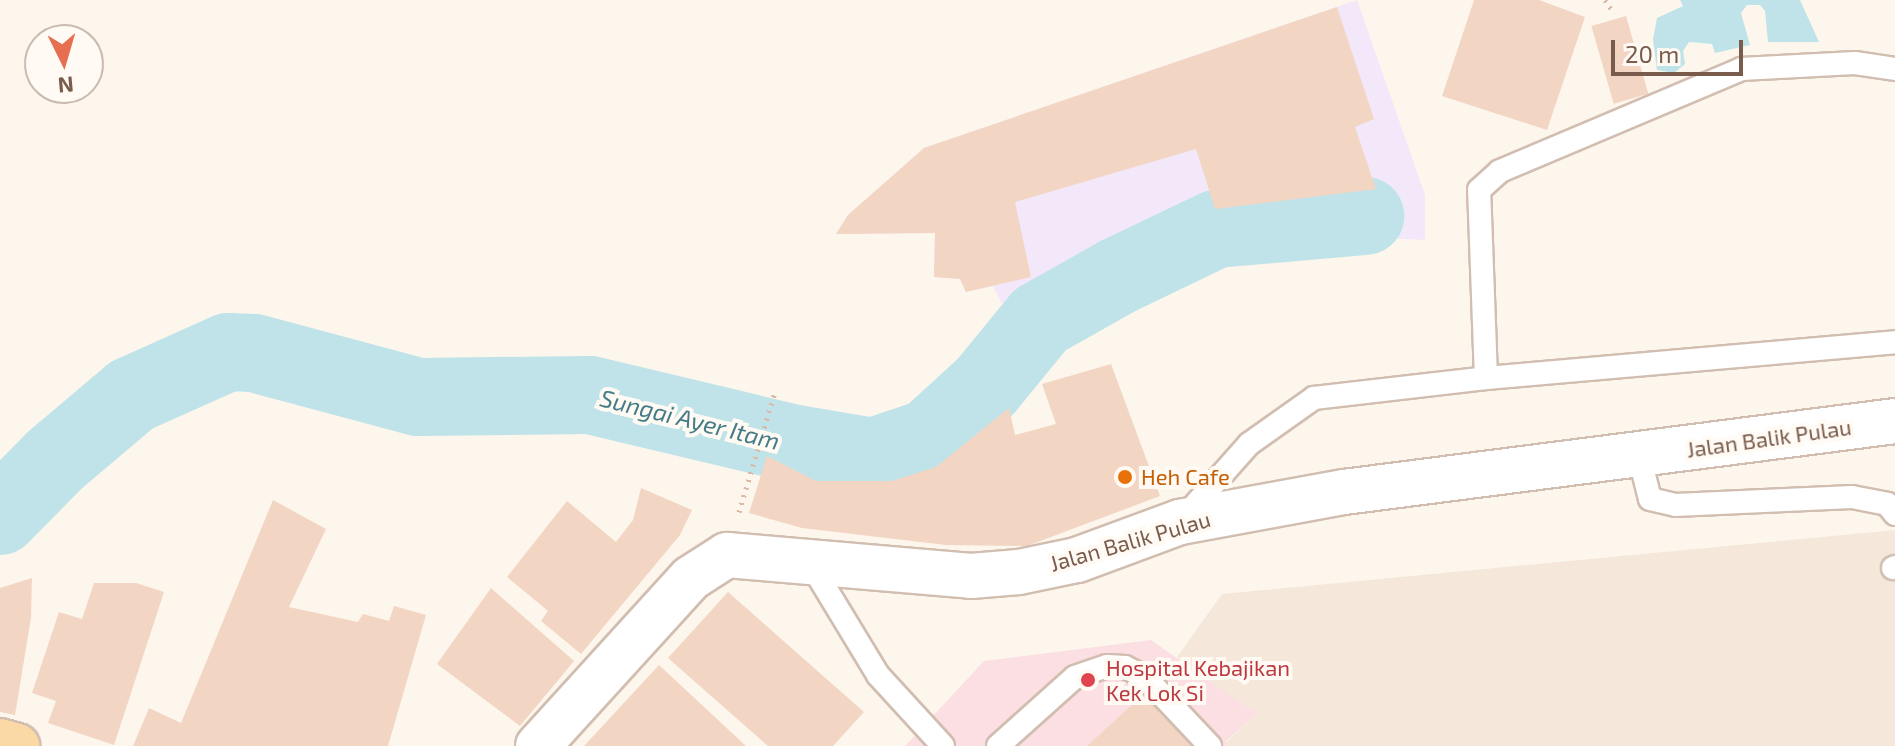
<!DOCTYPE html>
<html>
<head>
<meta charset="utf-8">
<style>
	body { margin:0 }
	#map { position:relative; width:1895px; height:746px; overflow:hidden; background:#fdf6ec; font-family:"Exo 2",sans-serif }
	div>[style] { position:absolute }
	.residential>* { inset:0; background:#f5e8da }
	.education>* { inset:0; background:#f3e8fa }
	.medical>* { inset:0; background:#fbdfe3 }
	.water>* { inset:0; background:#bfe3e8 }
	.river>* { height:78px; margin:-39px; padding:0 39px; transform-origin:39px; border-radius:39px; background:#bfe3e8 }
	.building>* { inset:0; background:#f3d5c3; transform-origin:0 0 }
	.path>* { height:5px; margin-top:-2.5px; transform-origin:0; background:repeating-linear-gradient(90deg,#d9b8a5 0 2px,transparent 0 8px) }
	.roads { filter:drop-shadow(2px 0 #d1beb0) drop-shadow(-2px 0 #d1beb0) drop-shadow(0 2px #d1beb0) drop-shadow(0 -2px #d1beb0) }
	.service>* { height:22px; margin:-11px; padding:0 11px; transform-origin:11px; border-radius:11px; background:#fff }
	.minor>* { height:44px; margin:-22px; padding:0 22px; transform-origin:22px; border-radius:22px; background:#fff }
	.primary>* { height:44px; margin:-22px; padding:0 22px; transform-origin:22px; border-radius:22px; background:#fbd9a5 }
	.dots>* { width:22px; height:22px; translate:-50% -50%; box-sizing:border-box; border:4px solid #fffaf3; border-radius:50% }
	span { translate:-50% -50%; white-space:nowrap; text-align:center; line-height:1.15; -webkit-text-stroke:8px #fffaf3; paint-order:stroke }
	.street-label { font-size:22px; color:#7a5c4d }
	.food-label { font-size:22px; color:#c56008 }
	.left { translate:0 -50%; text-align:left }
	.health-label { font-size:22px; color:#be3a42 }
	.water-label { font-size:24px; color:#437c86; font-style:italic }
	.north { position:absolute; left:24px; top:24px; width:80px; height:80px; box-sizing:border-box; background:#fffaf3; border:2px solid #cabbb1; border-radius:50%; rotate:175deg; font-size:22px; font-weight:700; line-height:32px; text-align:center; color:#7a5c4d }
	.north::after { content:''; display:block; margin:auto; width:28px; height:36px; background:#e76f51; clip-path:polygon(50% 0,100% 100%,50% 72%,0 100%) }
	.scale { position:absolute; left:1611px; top:40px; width:132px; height:36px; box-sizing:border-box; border:4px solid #7a5c4d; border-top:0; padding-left:10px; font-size:24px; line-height:28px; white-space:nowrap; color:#7a5c4d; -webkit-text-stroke:6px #fffaf3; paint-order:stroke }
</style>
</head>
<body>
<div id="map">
	<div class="residential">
		<div style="clip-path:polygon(1895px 530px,1895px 746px,1228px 746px,1225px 743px,1256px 715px,1177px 657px,1222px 594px)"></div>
	</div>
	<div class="education">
		<div style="clip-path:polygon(1357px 0,1425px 195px,1425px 240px,1365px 237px,1363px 191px,1215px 209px,1192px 215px,1006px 312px,993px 286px,966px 292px,960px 279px,934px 277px,935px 233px,836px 234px,848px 215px,924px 148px)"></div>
	</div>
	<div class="medical">
		<div style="clip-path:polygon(1151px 640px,1257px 714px,1225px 742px,1228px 746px,905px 746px,984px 661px)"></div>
	</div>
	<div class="water">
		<div style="clip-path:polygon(1680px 0,1800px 0,1819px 42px,1768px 42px,1765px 11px,1760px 5px,1747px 5px,1741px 13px,1750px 45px,1715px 53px,1712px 44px,1689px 42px,1683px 51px,1685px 64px,1674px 73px,1657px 70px,1653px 39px,1657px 18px,1683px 6px)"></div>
	</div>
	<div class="river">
		<div style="left:0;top:516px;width:78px;rotate:-45.5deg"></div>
		<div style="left:55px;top:460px;width:101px;rotate:-40.2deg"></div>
		<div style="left:132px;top:395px;width:105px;rotate:-24.1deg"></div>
		<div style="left:228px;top:352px;width:26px;rotate:2deg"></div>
		<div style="left:254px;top:353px;width:170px;rotate:15deg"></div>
		<div style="left:418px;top:397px;width:172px;rotate:-0.7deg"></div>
		<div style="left:590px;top:395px;width:212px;rotate:13.4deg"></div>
		<div style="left:796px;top:444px;width:78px;rotate:9.6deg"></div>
		<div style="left:873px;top:457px;width:59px;rotate:-18.7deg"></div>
		<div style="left:929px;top:438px;width:77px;rotate:-42.4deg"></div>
		<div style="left:986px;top:386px;width:85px;rotate:-50.7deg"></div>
		<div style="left:1040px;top:320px;width:90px;rotate:-29.4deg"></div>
		<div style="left:1118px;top:276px;width:109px;rotate:-25.6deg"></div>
		<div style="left:1216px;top:229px;width:150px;rotate:-5deg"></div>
	</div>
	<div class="building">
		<div style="clip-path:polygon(1474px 0,1539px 0,1585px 17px,1547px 130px,1442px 96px)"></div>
		<div style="clip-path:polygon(1337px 7px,1374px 119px,1355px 127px,1376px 189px,1215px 209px,1196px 149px,1015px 202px,1031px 277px,966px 292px,960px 279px,934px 277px,935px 233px,836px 234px,848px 215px,924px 148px)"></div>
		<div style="left:1626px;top:16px;width:81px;height:36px;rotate:74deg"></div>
		<div style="clip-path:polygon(1111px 364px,1160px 496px,1027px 546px,946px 545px,802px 528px,749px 513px,767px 456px,816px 481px,892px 481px,936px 467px,1009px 408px,1015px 435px,1056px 424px,1042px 384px)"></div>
		<div style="clip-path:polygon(641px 488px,692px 510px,680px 535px,581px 654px,541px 621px,548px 611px,507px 577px,567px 501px,616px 542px,633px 520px)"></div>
		<div style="clip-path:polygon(273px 500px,326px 529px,289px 607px,358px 622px,363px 614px,389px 621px,394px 606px,426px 615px,388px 746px,133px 746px,149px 708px,181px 723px)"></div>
		<div style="clip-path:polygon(32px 578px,31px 618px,15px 715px,0 712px,0 588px)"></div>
		<div style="clip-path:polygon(94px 583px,136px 583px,164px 592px,114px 745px,48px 723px,56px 701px,32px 693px,59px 612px,82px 619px)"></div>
		<div style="clip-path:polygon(491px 588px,574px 661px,520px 726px,437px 664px)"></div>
		<div style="clip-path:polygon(728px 592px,864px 712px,833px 746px,768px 746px,668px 658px)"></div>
		<div style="clip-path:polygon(659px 665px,746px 746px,584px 746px)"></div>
		<div style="clip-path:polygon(1145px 693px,1195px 746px,1087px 746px)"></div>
	</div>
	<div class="path">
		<div style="left:1605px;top:0;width:16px;rotate:55deg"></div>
		<div style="left:739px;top:512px;width:125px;rotate:-73.3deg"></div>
	</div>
	<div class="roads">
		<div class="service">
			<div style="left:1486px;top:378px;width:188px;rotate:-92.1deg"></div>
			<div style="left:1479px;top:190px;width:28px;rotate:-42deg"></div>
			<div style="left:1500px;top:171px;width:262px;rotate:-22.9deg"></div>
			<div style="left:1741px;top:69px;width:114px;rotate:-3deg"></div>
			<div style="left:1855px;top:63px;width:40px;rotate:8.5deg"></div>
			<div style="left:1639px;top:455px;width:45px;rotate:76deg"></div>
			<div style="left:1650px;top:499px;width:26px;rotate:13deg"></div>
			<div style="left:1675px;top:505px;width:177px;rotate:-2.6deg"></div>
			<div style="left:1852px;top:497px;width:36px;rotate:11deg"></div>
			<div style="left:1887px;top:504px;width:13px;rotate:51deg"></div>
			<div style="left:1186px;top:515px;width:95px;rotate:-48.4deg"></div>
			<div style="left:1249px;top:444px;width:80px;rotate:-35.3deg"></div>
			<div style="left:1314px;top:398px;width:173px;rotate:-6.6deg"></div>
			<div style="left:1486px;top:378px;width:411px;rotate:-5deg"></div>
			<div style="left:809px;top:561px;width:133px;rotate:58.8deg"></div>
			<div style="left:878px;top:675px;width:96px;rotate:47.5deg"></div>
			<div style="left:1893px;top:568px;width:2px;rotate:-27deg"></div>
			<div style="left:998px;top:746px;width:103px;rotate:-41.9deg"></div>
			<div style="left:1075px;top:677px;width:34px;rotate:-19deg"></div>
			<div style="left:1107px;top:666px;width:18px;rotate:3deg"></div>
			<div style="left:1125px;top:667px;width:22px;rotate:27deg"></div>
			<div style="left:1145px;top:677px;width:95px;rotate:46.7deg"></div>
		</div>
		<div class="minor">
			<div style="left:538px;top:746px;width:227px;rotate:-47.7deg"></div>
			<div style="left:691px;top:578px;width:43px;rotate:-32.6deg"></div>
			<div style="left:727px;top:555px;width:245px;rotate:4.9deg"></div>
			<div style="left:971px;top:576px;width:48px;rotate:-4.8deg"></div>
			<div style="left:1019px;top:572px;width:59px;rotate:-11.7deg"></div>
			<div style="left:1077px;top:560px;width:110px;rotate:-20.3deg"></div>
			<div style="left:1180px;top:522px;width:167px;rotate:-10.4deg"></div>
			<div style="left:1344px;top:492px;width:556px;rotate:-7.34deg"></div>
		</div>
		<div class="primary">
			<div style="left:0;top:741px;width:18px;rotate:16deg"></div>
		</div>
	</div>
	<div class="dots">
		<div style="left:1125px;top:477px;background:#e8710a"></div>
		<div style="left:1088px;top:680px;background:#e0444e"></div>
	</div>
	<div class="street-label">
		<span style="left:1769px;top:438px;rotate:-8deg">Jalan Balik Pulau</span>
		<span style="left:1130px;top:541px;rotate:-16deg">Jalan Balik Pulau</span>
	</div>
	<div class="food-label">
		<span class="left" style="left:1141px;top:477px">Heh Cafe</span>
	</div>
	<div class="health-label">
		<span class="left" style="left:1106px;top:680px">Hospital Kebajikan<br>Kek Lok Si</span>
	</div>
	<div class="water-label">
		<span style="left:690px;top:419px;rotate:14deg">Sungai Ayer Itam</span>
	</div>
	<div class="north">N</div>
	<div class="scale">20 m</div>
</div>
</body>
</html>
